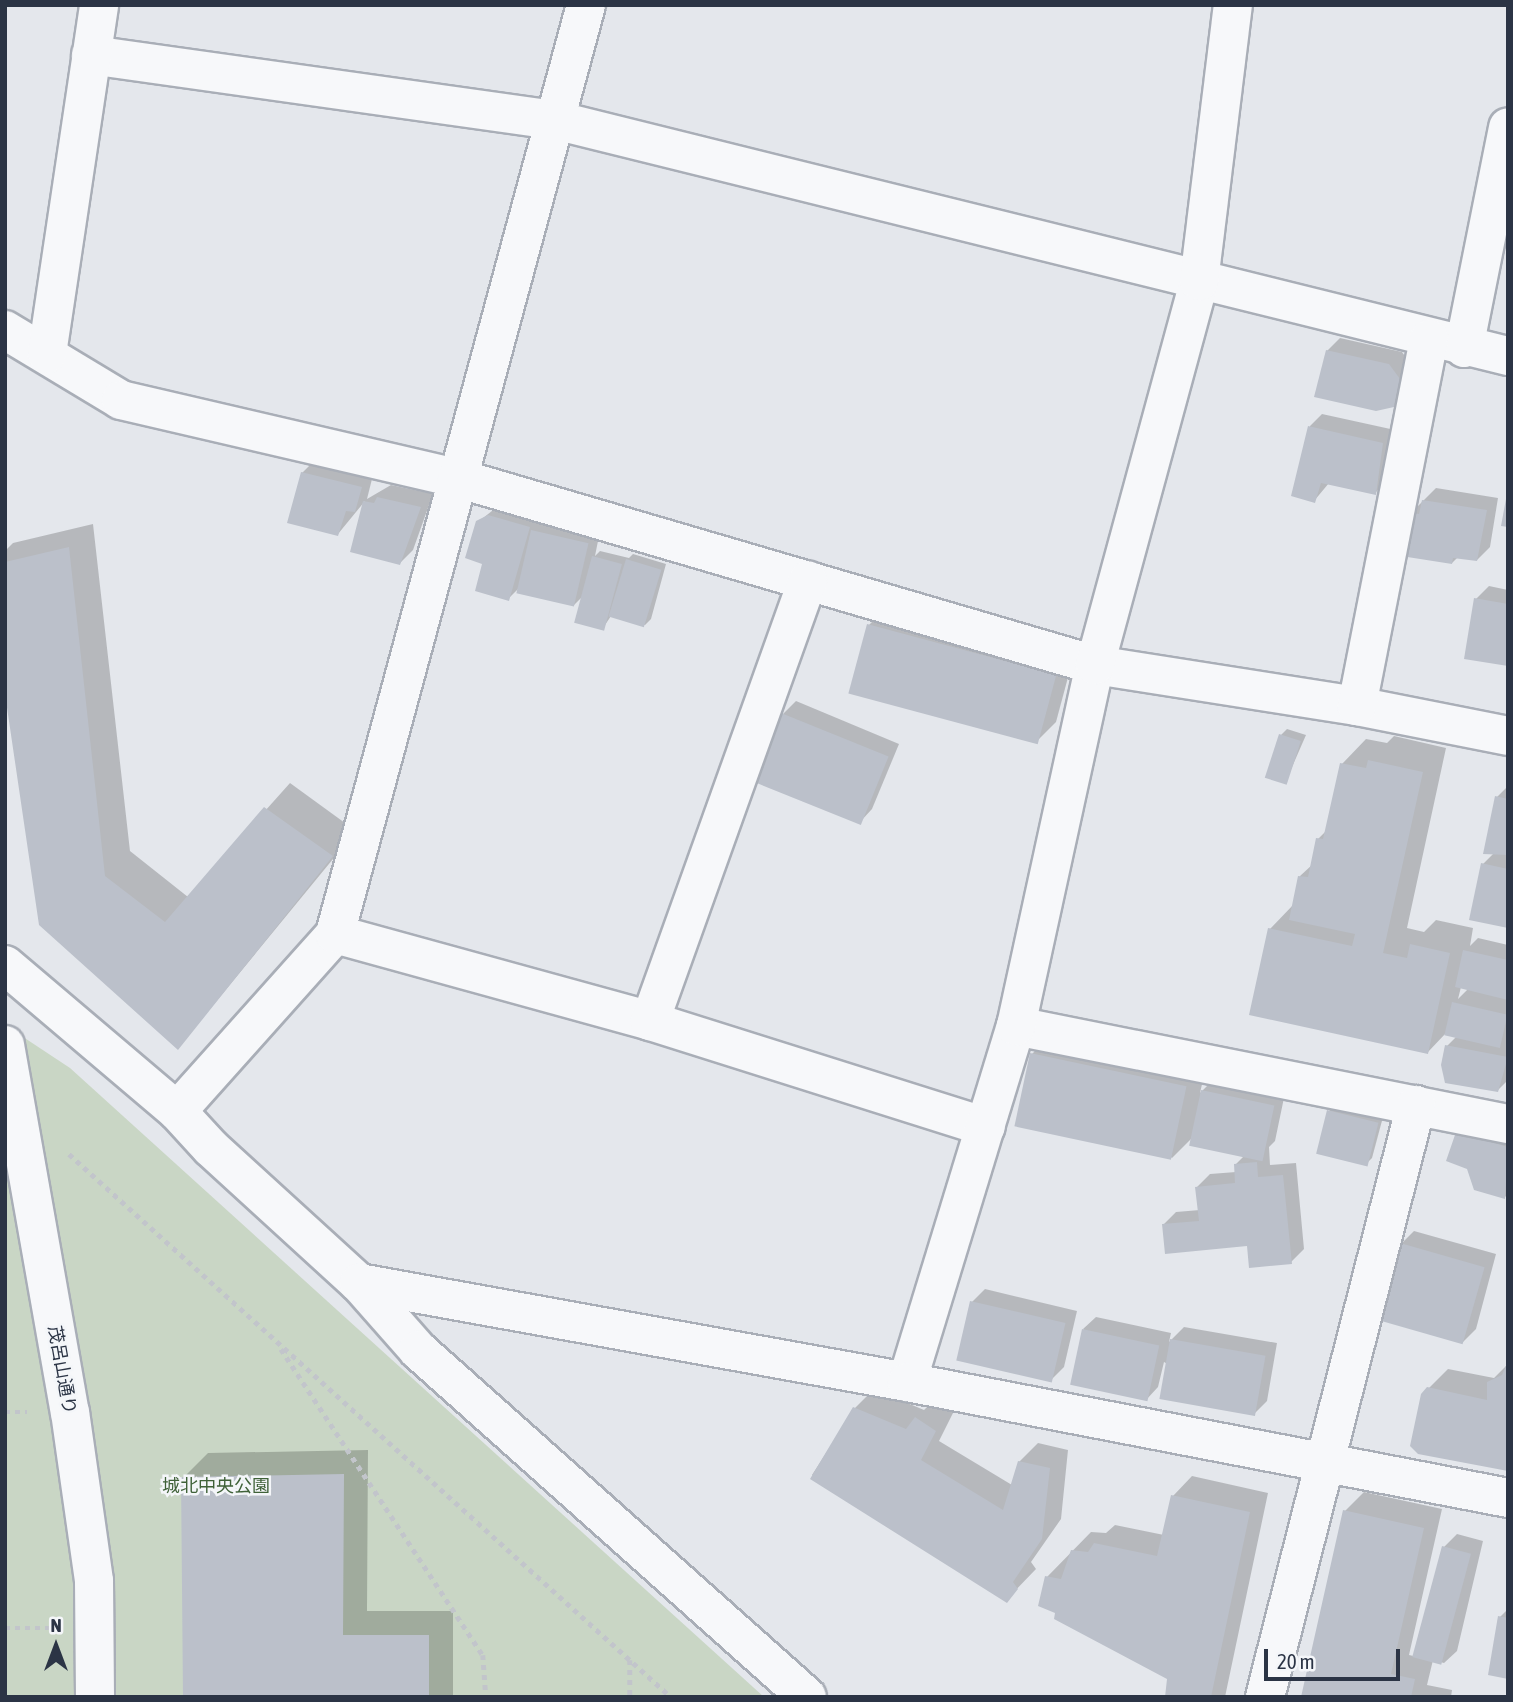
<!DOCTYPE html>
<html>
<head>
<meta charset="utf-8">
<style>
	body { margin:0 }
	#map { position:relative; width:1513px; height:1702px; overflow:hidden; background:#e4e7ec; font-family:"Asap Condensed","Noto Sans JP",sans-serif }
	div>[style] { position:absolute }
	.green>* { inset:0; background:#c9d6c5 }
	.shadow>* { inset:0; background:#0003 }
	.building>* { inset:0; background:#bbc0ca; transform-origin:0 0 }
	.path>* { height:4.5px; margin-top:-2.25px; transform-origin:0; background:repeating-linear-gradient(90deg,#c2c5cb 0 5px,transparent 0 10px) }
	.roads { filter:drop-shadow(2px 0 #a9aeb7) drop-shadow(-2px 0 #a9aeb7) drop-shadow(0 2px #a9aeb7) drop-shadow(0 -2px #a9aeb7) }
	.minor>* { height:38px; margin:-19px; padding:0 19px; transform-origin:19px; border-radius:19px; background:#f7f8fa }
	span { translate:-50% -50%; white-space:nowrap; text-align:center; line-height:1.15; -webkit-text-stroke:5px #f4f6f9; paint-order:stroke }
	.street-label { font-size:18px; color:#2b3445 }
	.park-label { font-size:18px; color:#3f6138 }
	.frame { position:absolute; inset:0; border:7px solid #2b3445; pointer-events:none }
	.north { position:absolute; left:21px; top:1611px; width:70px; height:70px; -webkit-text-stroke:5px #f4f6f9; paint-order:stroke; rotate:0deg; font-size:19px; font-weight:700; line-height:28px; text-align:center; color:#2b3445 }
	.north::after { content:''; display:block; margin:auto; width:24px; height:32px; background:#2b3445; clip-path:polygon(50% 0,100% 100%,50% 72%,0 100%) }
	.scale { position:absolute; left:1264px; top:1649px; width:136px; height:32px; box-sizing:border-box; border:4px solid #2b3445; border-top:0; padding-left:9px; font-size:21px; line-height:24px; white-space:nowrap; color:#2b3445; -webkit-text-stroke:5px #f4f6f9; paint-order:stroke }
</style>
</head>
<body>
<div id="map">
	<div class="green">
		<div style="clip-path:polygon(5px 1025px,70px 1068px,764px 1697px,5px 1697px)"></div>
	</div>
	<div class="shadow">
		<div style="clip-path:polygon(1340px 338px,1402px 352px,1412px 366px,1406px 393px,1393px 406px,1327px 351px)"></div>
		<div style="clip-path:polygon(1322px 414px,1395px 430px,1388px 480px,1375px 493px,1329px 483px,1314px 501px,1310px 426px)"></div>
		<div style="clip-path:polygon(315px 460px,373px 475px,367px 499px,391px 485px,433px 494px,413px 550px,400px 563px,352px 551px,365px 501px,338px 534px,302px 473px)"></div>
		<div style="clip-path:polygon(1436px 488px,1498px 498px,1490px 547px,1477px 560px,1458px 557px,1452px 563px,1411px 513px)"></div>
		<div style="clip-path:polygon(502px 503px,542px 515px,539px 525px,546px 518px,600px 531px,595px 556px,600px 551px,629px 558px,633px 554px,666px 564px,651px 619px,645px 625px,611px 616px,603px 628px,584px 595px,574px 605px,521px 586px,508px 599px,484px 563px,478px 522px)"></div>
		<div style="clip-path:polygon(93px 524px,130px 851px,188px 897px,290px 783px,356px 831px,178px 1048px,5px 682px,5px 551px,13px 543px)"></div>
		<div style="clip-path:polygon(1489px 586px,1508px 590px,1508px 664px,1476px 599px)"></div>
		<div style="clip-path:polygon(888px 606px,1074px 655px,1056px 722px,1037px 741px,869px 625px)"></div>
		<div style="clip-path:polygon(796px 701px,899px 744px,872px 809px,860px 822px,783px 714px)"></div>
		<div style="clip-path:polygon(1287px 729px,1306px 735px,1285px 783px,1281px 735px)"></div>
		<div style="clip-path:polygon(evenodd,1394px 736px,1446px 748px,1407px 928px,1424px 932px,1436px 920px,1473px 928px,1470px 946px,1478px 938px,1508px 945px,1508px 1080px,1498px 1090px,1447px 1046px,1457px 1036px,1446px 1033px,1428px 1052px,1270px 929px,1294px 904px,1300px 876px,1313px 864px,1318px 839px,1328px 829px,1342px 764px,1366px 739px,1387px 743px,1394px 736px,1461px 987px,1468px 989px,1458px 999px,1461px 987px)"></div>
		<div style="clip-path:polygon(1508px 786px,1508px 926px,1483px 864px,1494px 853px,1497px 797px)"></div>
		<div style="clip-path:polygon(1051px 1035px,1206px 1067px,1200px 1093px,1215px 1078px,1285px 1093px,1275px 1141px,1269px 1147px,1270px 1165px,1296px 1163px,1304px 1249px,1291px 1262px,1248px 1244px,1163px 1225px,1176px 1212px,1200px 1210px,1197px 1187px,1210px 1174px,1236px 1172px,1235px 1165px,1248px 1152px,1193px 1137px,1172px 1158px,1032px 1054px)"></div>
		<div style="clip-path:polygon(1335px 1105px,1383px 1117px,1372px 1158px,1366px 1164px,1329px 1111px)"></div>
		<div style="clip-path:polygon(1508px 1131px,1508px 1194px,1505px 1197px,1468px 1168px,1457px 1133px)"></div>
		<div style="clip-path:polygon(1414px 1231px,1496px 1254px,1476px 1329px,1463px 1342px,1401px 1244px)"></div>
		<div style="clip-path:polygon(985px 1289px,1077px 1311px,1064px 1367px,1051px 1380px,972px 1302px)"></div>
		<div style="clip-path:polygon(1096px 1317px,1171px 1333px,1169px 1342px,1184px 1327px,1277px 1343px,1267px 1401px,1254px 1414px,1164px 1362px,1158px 1387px,1146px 1400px,1083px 1329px)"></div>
		<div style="clip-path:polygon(1508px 1364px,1508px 1469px,1423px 1394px,1448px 1369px,1494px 1378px)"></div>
		<div style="clip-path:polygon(874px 1389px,924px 1410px,935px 1399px,954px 1411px,939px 1441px,1012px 1485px,1019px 1462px,1038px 1443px,1068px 1450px,1061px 1519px,1031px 1562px,1036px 1569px,1006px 1600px,812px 1475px,855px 1408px)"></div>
		<div style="clip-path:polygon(368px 1450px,367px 1611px,453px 1611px,453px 1697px,184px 1697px,183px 1478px,208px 1453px)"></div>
		<div style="clip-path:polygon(1192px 1476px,1268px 1493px,1225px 1697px,1167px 1697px,1168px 1678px,1056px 1611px,1047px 1577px,1091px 1532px,1106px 1533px,1115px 1525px,1164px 1535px,1173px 1496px)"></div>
		<div style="clip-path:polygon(1364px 1492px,1442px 1509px,1409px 1655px,1418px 1657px,1444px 1547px,1457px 1534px,1483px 1541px,1457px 1651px,1444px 1663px,1433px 1660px,1427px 1685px,1452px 1690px,1451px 1697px,1303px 1697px,1345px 1511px)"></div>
		<div style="clip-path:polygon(1508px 1609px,1508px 1677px,1500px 1617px)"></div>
	</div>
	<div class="building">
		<div style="clip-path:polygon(1326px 350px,1389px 364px,1400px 379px,1394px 407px,1376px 411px,1314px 397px)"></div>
		<div style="clip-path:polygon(1308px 426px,1383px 443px,1376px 495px,1321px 483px,1315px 503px,1291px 496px)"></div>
		<div style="clip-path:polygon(301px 472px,362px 487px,355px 512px,346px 511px,338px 536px,287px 523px)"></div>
		<div style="clip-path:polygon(377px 497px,421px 507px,400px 565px,350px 552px,363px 501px,374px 503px)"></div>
		<div style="clip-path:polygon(1506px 499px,1508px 499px,1508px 527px,1501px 526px)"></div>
		<div style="clip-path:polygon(1422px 500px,1487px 510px,1477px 561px,1453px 558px,1452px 564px,1401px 556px,1409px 512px,1419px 514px)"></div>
		<div style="clip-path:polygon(488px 515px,530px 527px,509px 601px,475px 591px,482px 564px,465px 558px,476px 521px)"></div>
		<div style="left:531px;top:530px;width:59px;height:65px;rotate:13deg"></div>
		<div style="clip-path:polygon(69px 547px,105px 876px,165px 922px,264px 807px,333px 856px,178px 1050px,39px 925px,5px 694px,5px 562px)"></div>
		<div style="left:592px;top:556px;width:31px;height:69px;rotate:15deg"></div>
		<div style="left:626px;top:559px;width:37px;height:60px;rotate:17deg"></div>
		<div style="clip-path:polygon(1474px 598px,1508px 604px,1508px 666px,1464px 659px)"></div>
		<div style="left:867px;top:624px;width:196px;height:72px;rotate:15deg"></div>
		<div style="left:781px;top:713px;width:116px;height:74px;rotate:22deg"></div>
		<div style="left:1279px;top:734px;width:23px;height:46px;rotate:18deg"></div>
		<div style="clip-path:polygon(1368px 760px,1423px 772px,1383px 953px,1407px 958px,1410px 944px,1450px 953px,1428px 1054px,1249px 1015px,1268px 928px,1352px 946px,1355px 934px,1289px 920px,1298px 876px,1308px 877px,1316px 838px,1323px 839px,1340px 763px,1366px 768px)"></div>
		<div style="clip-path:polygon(1495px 796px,1508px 799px,1508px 855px,1483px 854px)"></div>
		<div style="clip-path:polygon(1481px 863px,1508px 869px,1508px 928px,1469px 920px)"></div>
		<div style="clip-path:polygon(1463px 950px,1508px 960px,1508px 1000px,1455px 987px)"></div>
		<div style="left:1452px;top:1002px;width:57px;height:34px;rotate:13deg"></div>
		<div style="clip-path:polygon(1445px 1045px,1508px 1057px,1498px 1092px,1445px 1083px,1441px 1065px)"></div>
		<div style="left:1030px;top:1053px;width:160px;height:75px;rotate:12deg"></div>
		<div style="left:1201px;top:1090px;width:75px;height:57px;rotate:12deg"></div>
		<div style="left:1327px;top:1110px;width:53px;height:45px;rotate:14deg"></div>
		<div style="clip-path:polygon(1456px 1132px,1508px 1147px,1505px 1199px,1474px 1190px,1467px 1169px,1446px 1161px)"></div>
		<div style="clip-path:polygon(1257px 1162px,1258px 1177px,1283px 1175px,1292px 1264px,1249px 1268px,1247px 1246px,1165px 1254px,1162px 1224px,1199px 1221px,1195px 1187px,1235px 1183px,1234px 1164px)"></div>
		<div style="left:1400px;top:1243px;width:88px;height:80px;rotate:16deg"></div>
		<div style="left:970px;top:1301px;width:98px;height:61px;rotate:13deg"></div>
		<div style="left:1082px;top:1329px;width:79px;height:57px;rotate:12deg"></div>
		<div style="left:1170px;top:1339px;width:97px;height:61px;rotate:10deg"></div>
		<div style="clip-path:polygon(1508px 1361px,1508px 1471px,1418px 1454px,1410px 1446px,1421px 1394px,1427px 1387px,1487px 1400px,1487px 1382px,1502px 1375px)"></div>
		<div style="clip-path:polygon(853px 1407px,906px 1429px,915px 1417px,936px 1431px,921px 1460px,1003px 1510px,1018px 1461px,1050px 1468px,1042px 1539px,1013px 1582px,1018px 1589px,1007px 1603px,810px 1479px)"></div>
		<div style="clip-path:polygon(344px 1474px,343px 1635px,429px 1635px,429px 1697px,183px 1697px,181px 1477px)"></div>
		<div style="clip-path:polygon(1171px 1495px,1250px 1512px,1211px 1697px,1165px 1697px,1167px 1679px,1054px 1619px,1055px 1613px,1038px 1606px,1045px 1576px,1061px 1579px,1071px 1550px,1088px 1552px,1094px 1543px,1157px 1556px)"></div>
		<div style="clip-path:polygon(1343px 1510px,1424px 1528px,1391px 1674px,1415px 1679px,1411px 1697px,1301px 1697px)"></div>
		<div style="left:1442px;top:1546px;width:30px;height:115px;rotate:15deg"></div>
		<div style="clip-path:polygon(1498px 1616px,1508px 1618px,1508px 1679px,1488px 1675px)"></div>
	</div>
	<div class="path">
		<div style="left:69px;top:1154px;width:811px;rotate:42.05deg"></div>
		<div style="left:281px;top:1349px;width:367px;rotate:56.6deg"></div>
		<div style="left:483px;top:1655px;width:42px;rotate:85.9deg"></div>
		<div style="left:5px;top:1412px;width:22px"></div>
		<div style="left:5px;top:1628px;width:48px"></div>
		<div style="left:630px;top:1660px;width:37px;rotate:90deg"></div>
	</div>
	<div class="roads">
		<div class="minor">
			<div style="left:91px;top:55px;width:469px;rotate:8deg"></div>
			<div style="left:555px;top:120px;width:982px;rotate:13.91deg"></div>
			<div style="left:5px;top:330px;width:135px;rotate:31.1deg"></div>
			<div style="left:121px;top:400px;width:345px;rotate:13.1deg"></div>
			<div style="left:457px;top:478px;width:665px;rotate:16.34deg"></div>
			<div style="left:1095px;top:665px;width:265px;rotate:8.9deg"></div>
			<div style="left:1357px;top:706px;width:154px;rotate:11.2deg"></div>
			<div style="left:1464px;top:348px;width:225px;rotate:-78.7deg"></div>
			<div style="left:47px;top:354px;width:353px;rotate:-81.5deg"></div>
			<div style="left:1357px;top:706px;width:374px;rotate:-78.9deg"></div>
			<div style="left:335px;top:934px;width:327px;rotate:15.4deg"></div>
			<div style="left:650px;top:1021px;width:468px;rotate:-70.3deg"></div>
			<div style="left:5px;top:965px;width:226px;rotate:40.3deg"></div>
			<div style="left:177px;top:1111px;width:50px;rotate:47.4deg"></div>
			<div style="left:211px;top:1148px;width:200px;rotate:42.4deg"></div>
			<div style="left:359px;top:1283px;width:89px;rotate:48.6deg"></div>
			<div style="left:418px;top:1350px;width:521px;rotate:41.73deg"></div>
			<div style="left:650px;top:1021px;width:352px;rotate:17.5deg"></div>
			<div style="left:1016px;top:1026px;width:502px;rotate:11.27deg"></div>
			<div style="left:5px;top:1045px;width:373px;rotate:80deg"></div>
			<div style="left:70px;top:1412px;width:171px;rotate:81.9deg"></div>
			<div style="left:94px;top:1581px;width:116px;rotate:89.5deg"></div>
			<div style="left:177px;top:1111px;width:237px;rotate:-48.2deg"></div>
			<div style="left:335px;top:934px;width:962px;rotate:-74.88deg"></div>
			<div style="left:359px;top:1283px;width:557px;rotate:10.24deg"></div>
			<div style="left:907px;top:1382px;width:372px;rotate:-73deg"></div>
			<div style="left:1016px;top:1026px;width:370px;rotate:-77.7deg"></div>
			<div style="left:1095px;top:665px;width:398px;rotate:-74.8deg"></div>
			<div style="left:1199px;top:281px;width:278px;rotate:-83deg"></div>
			<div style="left:907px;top:1382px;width:612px;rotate:10.92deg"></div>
			<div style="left:1265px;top:1697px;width:611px;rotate:-75.69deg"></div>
		</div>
	</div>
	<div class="street-label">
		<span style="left:62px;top:1370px;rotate:80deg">茂呂山通り</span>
	</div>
	<div class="park-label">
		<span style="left:216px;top:1486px">城北中央公園</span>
	</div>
	<div class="frame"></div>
	<div class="north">N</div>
	<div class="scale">20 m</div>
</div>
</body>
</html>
